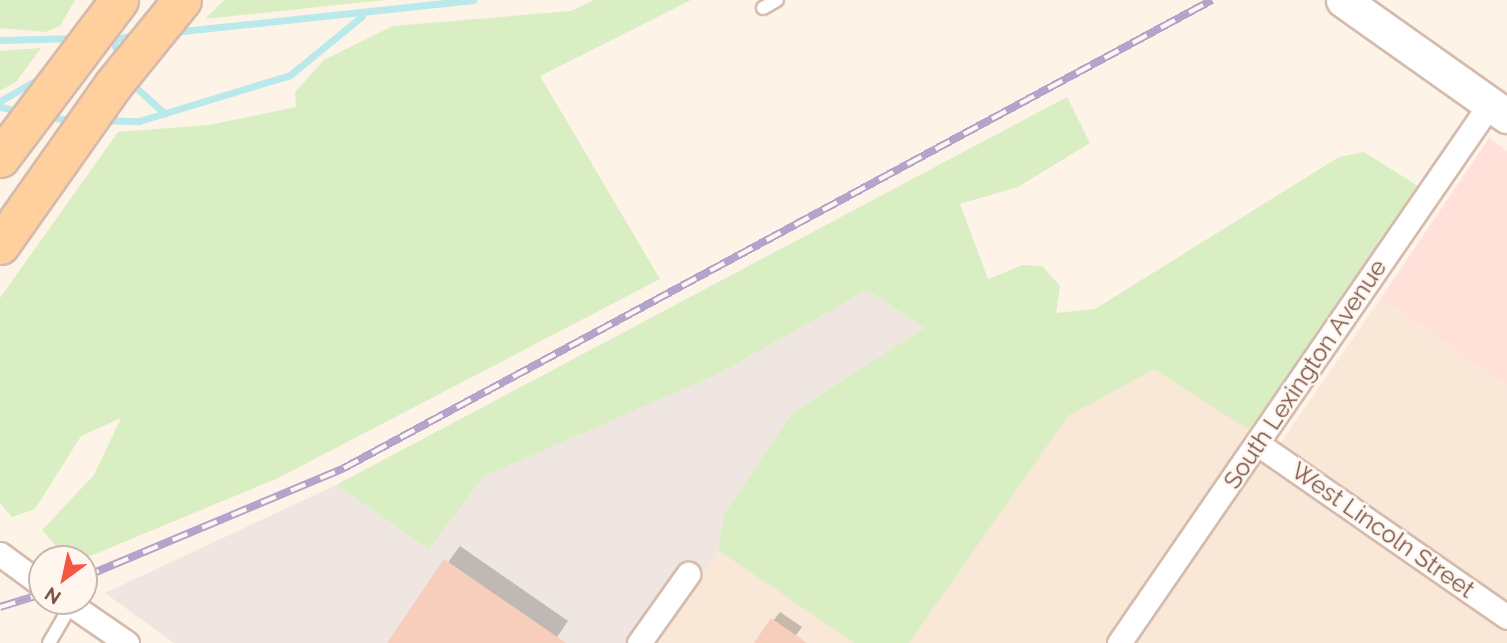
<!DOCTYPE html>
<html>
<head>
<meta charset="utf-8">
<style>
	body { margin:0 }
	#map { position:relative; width:1507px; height:643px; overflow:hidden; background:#fef3e7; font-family:Raleway,sans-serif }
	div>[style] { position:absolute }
	.residential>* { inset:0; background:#f9e7d7 }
	.commercial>* { inset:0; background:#ffe1da }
	.industrial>* { inset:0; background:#efe6e1 }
	.green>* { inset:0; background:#d9eec3 }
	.shadow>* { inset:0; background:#0003 }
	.stream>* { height:7px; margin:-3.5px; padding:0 3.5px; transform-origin:3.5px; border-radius:3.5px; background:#b9e9eb }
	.building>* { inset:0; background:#f7cdbc }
	.roads { filter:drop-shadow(2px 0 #d5bbae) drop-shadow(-2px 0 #d5bbae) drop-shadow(0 2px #d5bbae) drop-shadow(0 -2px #d5bbae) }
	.lane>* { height:12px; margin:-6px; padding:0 6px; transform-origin:6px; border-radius:6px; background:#fff }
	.street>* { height:23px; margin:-11.5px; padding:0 11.5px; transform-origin:11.5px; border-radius:11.5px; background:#fff }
	.secondary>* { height:33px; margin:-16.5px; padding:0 16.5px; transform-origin:16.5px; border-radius:16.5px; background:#fff }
	.primary>* { height:37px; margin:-18.5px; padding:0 18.5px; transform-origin:18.5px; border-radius:18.5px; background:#ffd09d }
	.rail>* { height:8px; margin-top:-4px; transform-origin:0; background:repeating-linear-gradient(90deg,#fff7ef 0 16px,#b4a3ca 0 32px); box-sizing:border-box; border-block:2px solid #b4a3ca }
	span { translate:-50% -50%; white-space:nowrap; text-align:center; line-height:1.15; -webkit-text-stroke:5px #fff7ef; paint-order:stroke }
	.street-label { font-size:24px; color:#7c5548 }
	.north { position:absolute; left:28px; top:545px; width:70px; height:70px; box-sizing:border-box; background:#fff7ef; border:2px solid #cbb6ac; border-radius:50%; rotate:213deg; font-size:19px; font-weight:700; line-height:28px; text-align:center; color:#7c5548 }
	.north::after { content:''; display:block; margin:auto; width:24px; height:32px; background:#f45641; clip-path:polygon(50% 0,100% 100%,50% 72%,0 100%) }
</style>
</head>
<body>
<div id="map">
	<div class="residential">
		<div style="clip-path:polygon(1381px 298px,1507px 385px,1507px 643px,909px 643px,1067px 416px,1154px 368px,1277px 448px)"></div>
		<div style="clip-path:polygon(718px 550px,854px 643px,655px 643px)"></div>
	</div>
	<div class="commercial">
		<div style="clip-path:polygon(1489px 138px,1507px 151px,1507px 385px,1381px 298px)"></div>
	</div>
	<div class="industrial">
		<div style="clip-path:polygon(867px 290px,924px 328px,791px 414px,724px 514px,718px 550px,690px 591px,671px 579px,626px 643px,174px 643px,105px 593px,336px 485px,429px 549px,483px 477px,718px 374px)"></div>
	</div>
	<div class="green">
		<div style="clip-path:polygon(0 0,75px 0,60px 26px,46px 32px,0 28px)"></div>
		<div style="clip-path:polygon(224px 0,385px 0,205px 19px)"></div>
		<div style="clip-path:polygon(594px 0,691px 0,540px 76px,660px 279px,278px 478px,83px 559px,68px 559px,42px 530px,94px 475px,121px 418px,81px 436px,35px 509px,12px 517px,0 503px,0 298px,118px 132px,209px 125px,296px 107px,295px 92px,324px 60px,393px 26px,571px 11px)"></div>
		<div style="clip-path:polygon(41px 48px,16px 82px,0 91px,0 51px)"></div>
		<div style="clip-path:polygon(1067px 97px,1090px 143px,1018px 187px,960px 204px,988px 279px,1023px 265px,1042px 266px,1060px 286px,1056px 313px,1095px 309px,1339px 157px,1364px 152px,1421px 188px,1249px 430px,1154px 369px,1068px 416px,909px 643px,854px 643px,718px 550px,724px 514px,791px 414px,924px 328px,867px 290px,718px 374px,483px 477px,429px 549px,336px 485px)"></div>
	</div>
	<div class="shadow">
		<div style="clip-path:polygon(460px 546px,568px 621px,553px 643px,389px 643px)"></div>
		<div style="clip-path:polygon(780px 612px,802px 627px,790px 643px,756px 643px)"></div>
	</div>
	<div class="stream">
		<div style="left:173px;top:32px;width:302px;rotate:-6.1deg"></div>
		<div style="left:113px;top:36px;width:25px;rotate:78deg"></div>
		<div style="left:0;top:40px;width:77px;rotate:-1.5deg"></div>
		<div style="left:107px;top:41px;width:30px;rotate:-12deg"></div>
		<div style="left:130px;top:82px;width:47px;rotate:42.4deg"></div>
		<div style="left:0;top:101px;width:48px;rotate:-29.7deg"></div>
		<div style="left:0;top:107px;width:20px;rotate:11deg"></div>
		<div style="left:45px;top:117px;width:30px;rotate:6deg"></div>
		<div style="left:101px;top:120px;width:38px;rotate:2deg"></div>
		<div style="left:139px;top:121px;width:158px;rotate:-16.9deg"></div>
		<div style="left:290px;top:75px;width:93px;rotate:-39.3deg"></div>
	</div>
	<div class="building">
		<div style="clip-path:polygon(444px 559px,566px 643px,387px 643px)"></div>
		<div style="clip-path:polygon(771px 618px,807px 643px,754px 643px)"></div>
	</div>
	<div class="roads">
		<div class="lane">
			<div style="left:763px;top:8px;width:16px;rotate:-30deg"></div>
			<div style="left:49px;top:643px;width:44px;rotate:-59.9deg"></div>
		</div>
		<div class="street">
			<div style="left:1258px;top:444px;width:303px;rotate:34.8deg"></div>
			<div style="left:0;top:554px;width:52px;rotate:36.4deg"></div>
			<div style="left:66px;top:601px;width:74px;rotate:34.5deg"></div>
			<div style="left:639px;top:643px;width:85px;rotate:-54.6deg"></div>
			<div style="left:1119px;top:643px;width:654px;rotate:-55.46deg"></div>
		</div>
		<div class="secondary">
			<div style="left:1343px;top:0;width:201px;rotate:35.3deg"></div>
		</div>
		<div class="primary">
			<div style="left:0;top:158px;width:198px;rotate:-53deg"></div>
			<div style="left:0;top:245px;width:194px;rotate:-54.8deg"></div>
			<div style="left:112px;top:86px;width:111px;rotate:-50.9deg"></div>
		</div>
	</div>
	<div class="rail">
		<div style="left:84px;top:577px;width:282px;rotate:-22.7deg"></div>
		<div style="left:344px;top:468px;width:986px;rotate:-28.33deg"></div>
		<div style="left:0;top:607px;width:44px;rotate:-17.2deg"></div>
	</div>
	<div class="street-label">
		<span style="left:1305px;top:374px;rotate:-56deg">South Lexington Avenue</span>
		<span style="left:1383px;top:530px;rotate:35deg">West Lincoln Street</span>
	</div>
	<div class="north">N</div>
</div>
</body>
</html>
